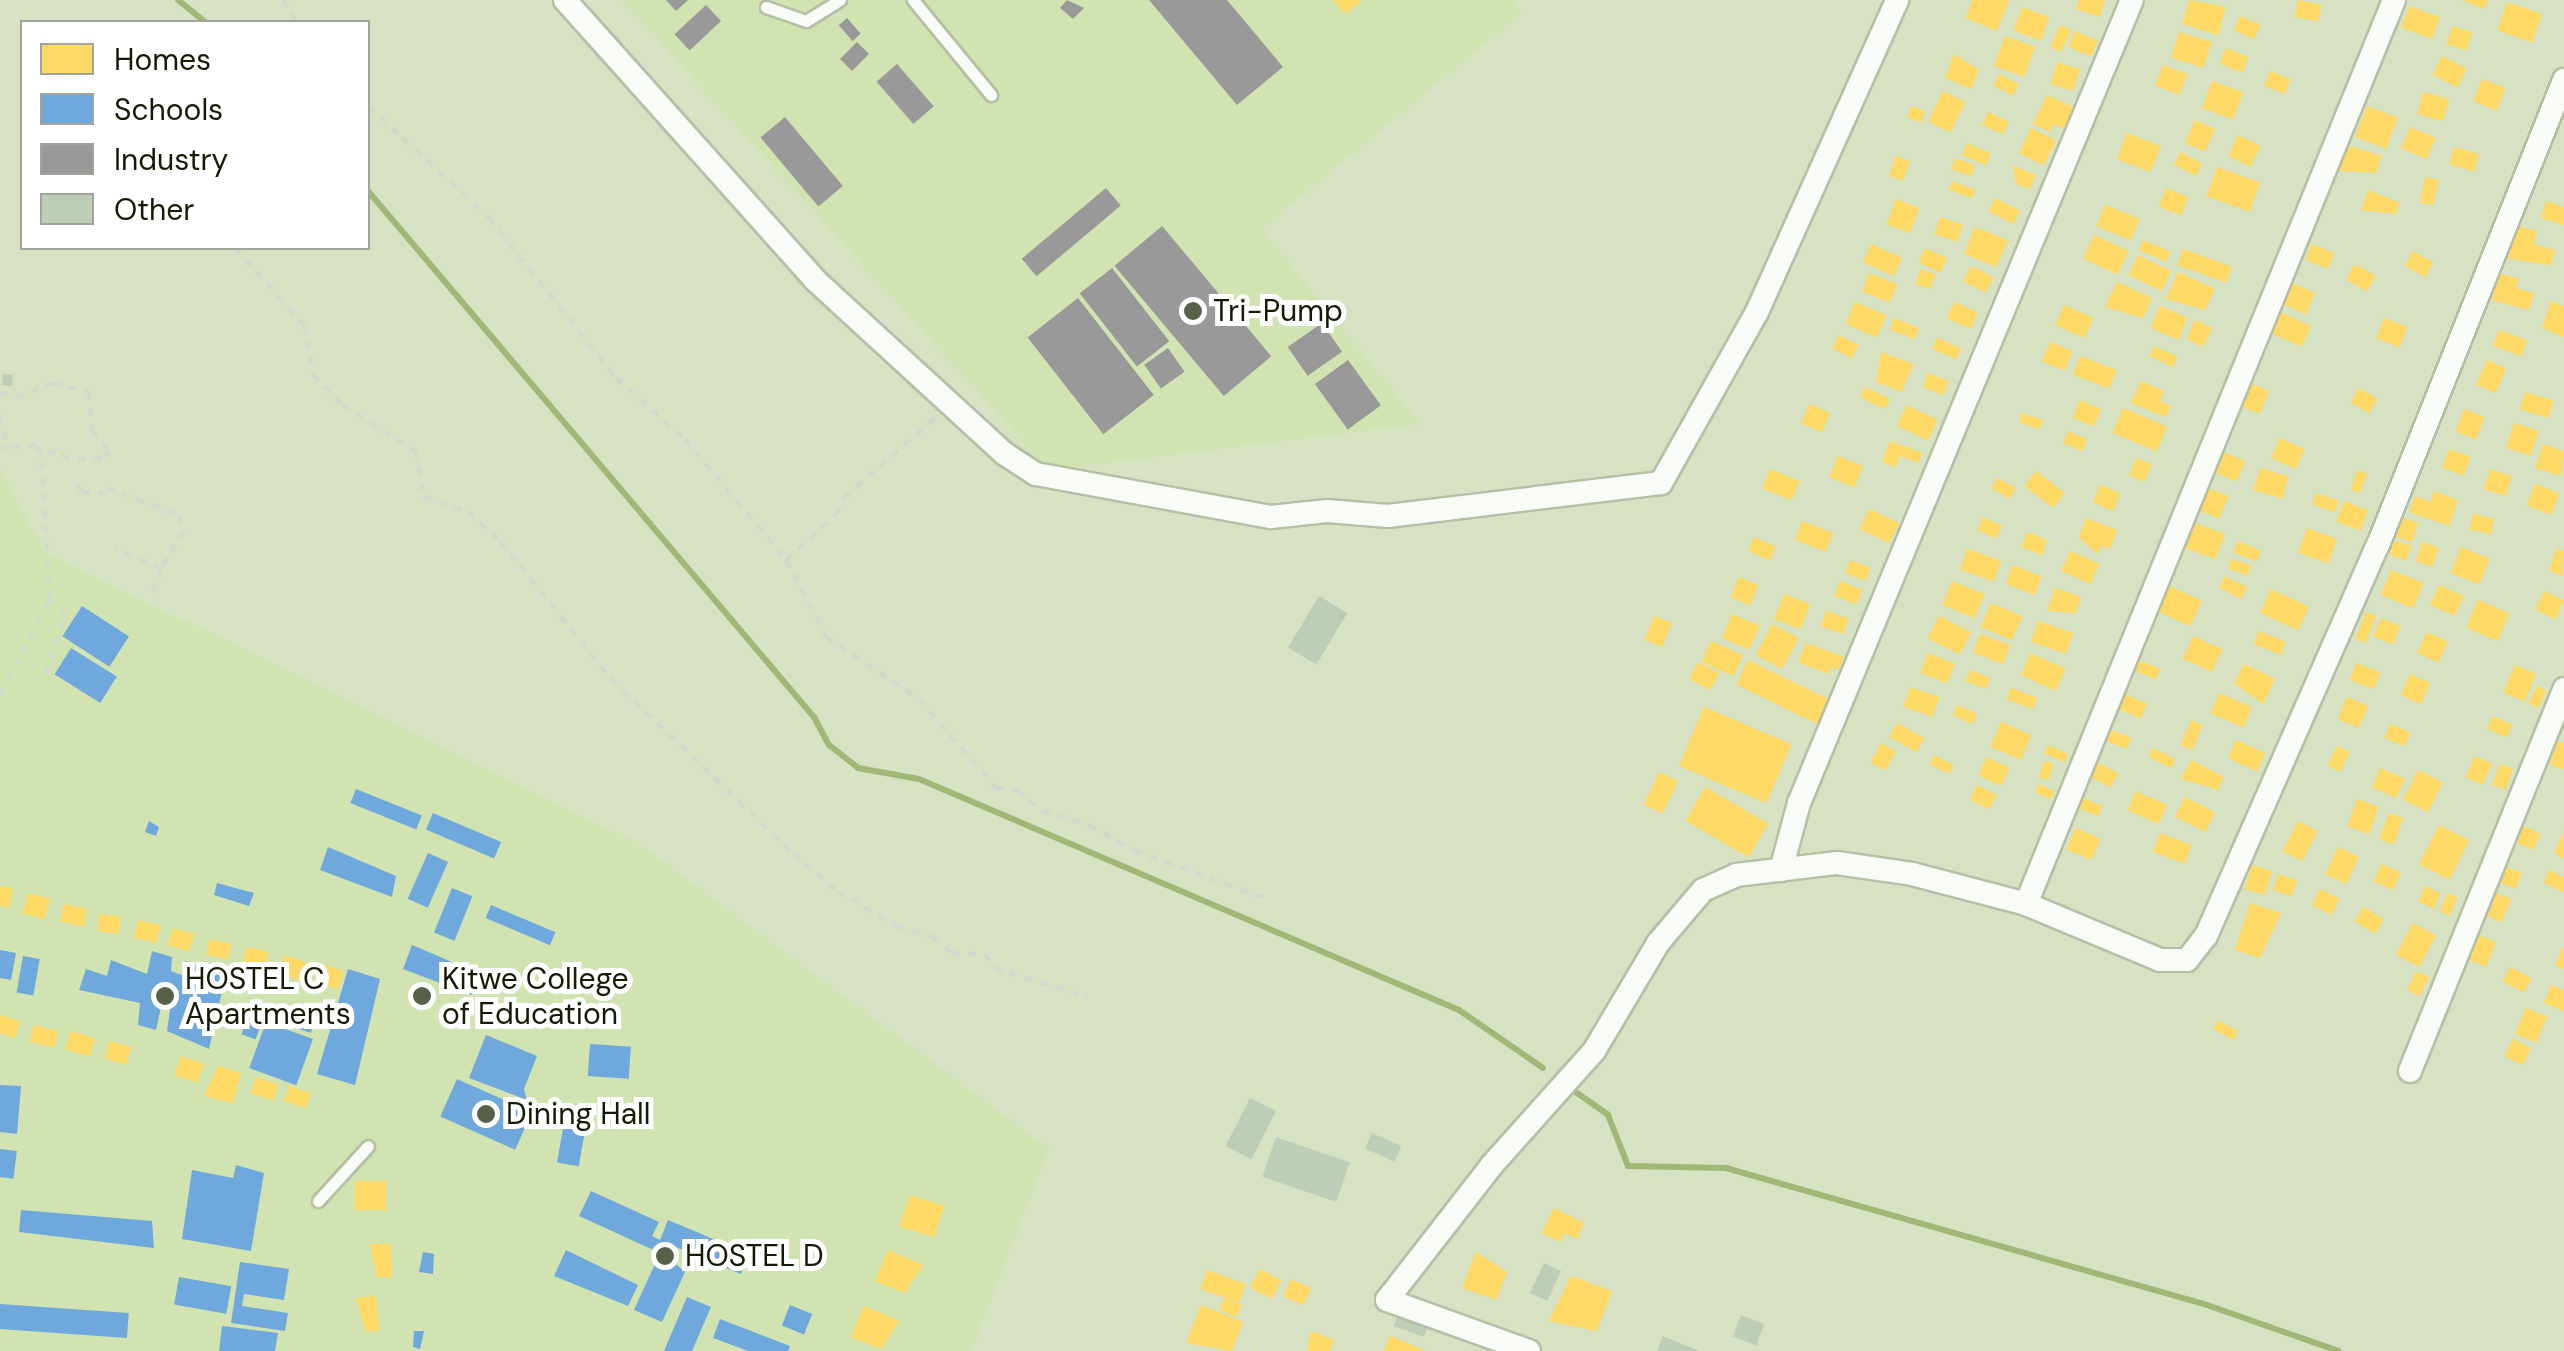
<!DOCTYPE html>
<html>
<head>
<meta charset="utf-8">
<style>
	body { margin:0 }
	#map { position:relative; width:2564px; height:1351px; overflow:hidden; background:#d6e2c2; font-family:"DM Sans",sans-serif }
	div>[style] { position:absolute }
	.built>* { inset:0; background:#d0e3b0 }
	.homes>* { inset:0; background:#ffd966; transform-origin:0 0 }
	.schools>* { inset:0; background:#6fa8dc; transform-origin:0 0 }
	.industry>* { inset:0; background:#999; transform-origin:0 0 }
	.stream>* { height:6px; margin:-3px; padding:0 3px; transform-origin:3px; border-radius:3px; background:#a0b776 }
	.building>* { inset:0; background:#becdb5; transform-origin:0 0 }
	.path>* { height:4px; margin-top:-2px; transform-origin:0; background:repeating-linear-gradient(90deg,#d3d8cd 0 8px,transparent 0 16px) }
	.roads { filter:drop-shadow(2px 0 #b5bfa5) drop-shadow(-2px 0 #b5bfa5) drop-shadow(0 2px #b5bfa5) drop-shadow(0 -2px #b5bfa5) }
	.lane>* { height:11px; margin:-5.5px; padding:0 5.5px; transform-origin:5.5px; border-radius:5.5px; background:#f9fbf6 }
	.street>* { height:22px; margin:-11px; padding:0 11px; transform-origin:11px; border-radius:11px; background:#f9fbf6 }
	.dots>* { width:28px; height:28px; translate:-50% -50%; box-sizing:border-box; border:5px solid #fff; border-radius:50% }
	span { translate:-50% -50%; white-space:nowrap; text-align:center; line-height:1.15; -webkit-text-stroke:10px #fff; paint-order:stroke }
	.poi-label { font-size:30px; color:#131b05 }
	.left { translate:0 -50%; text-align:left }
	.legend { position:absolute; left:20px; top:20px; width:350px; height:230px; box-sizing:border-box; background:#fff; border:2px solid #a1a49b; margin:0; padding:12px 18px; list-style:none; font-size:30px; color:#131b05 }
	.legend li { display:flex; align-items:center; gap:20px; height:50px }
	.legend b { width:50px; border:2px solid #a1a49b }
</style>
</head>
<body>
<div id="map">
	<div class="built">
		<div style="clip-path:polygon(622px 0,1513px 0,1523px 12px,1261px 229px,1420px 424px,1049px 470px)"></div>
		<div style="clip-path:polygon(0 469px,45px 552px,640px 844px,1049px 1149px,971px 1351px,0 1351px)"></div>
	</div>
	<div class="homes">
		<div style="clip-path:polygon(1333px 0,1362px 0,1345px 14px)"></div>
		<div style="clip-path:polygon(1972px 0,2009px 0,1997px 31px,1966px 18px)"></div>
		<div style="clip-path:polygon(2079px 0,2105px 0,2100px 17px,2076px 9px)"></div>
		<div style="clip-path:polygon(2189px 0,2226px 7px,2218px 35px,2182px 24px)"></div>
		<div style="left:2298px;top:0;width:24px;height:17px;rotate:12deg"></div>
		<div style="clip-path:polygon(2462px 0,2488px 0,2484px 9px)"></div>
		<div style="left:2507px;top:2px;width:37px;height:30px;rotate:19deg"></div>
		<div style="left:2409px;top:6px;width:33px;height:23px;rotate:20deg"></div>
		<div style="left:2022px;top:7px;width:29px;height:25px;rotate:20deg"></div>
		<div style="left:2240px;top:16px;width:22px;height:16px;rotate:22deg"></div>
		<div style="left:2060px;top:25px;width:12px;height:24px;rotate:24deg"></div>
		<div style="left:2452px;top:26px;width:21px;height:19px;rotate:17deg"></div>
		<div style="left:2075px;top:31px;width:25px;height:17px;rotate:23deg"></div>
		<div style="left:2179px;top:32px;width:34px;height:27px;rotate:17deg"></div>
		<div style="left:2005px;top:36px;width:32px;height:32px;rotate:20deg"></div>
		<div style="left:2226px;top:48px;width:24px;height:17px;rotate:22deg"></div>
		<div style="clip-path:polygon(1954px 54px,1979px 70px,1971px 89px,1945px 78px)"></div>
		<div style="left:2442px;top:56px;width:28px;height:21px;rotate:27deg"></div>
		<div style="left:2057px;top:62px;width:24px;height:23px;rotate:17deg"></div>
		<div style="left:2163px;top:65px;width:26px;height:22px;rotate:21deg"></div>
		<div style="left:2270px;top:71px;width:22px;height:16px;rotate:22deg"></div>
		<div style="left:1999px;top:74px;width:22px;height:13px;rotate:27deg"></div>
		<div style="left:2482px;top:79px;width:25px;height:24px;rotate:21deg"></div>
		<div style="left:2212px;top:81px;width:33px;height:29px;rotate:20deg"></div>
		<div style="left:1943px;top:91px;width:25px;height:34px;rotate:26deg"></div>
		<div style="left:2423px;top:92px;width:27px;height:23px;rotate:15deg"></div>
		<div style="clip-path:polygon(2047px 95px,2073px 107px,2064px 129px,2053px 124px,2050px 132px,2033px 124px)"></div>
		<div style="left:1911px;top:106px;width:15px;height:12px;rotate:20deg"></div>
		<div style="left:2367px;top:106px;width:33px;height:33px;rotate:21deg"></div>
		<div style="left:1988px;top:112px;width:23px;height:14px;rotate:25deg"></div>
		<div style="left:2195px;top:120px;width:22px;height:25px;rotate:24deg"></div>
		<div style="left:2410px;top:127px;width:28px;height:23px;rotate:23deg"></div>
		<div style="left:2031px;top:128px;width:28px;height:28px;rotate:26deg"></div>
		<div style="left:2127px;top:133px;width:36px;height:28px;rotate:21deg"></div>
		<div style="left:2238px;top:135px;width:25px;height:23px;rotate:26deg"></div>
		<div style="left:1967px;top:143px;width:26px;height:13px;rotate:23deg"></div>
		<div style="clip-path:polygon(2347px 145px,2381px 156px,2376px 173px,2339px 171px)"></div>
		<div style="left:2454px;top:147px;width:26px;height:18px;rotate:16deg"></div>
		<div style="left:2180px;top:152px;width:25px;height:14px;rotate:27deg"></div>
		<div style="left:1896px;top:156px;width:15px;height:21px;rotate:20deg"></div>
		<div style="left:1955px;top:158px;width:21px;height:12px;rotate:19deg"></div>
		<div style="clip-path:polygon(2013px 166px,2036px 175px,2030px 189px,2016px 184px)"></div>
		<div style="left:2217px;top:167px;width:46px;height:31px;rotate:20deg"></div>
		<div style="left:2425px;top:177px;width:14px;height:26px;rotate:12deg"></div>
		<div style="left:1952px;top:181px;width:25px;height:9px;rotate:21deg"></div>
		<div style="left:2166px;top:188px;width:24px;height:20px;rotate:22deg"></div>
		<div style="clip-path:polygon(2368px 190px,2400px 203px,2396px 214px,2361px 210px)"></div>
		<div style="left:1995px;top:198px;width:28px;height:15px;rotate:27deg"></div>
		<div style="left:1896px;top:199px;width:25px;height:27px;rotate:21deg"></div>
		<div style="clip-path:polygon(2546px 201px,2564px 207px,2564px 225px,2541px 218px)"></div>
		<div style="left:2105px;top:205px;width:37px;height:23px;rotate:22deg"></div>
		<div style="left:1940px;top:217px;width:24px;height:18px;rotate:19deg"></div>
		<div style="clip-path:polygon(2517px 226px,2537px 231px,2534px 244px,2555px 250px,2551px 265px,2508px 259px)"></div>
		<div style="left:1975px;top:227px;width:35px;height:29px;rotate:22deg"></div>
		<div style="left:2094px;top:235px;width:38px;height:26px;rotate:25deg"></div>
		<div style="left:2143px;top:240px;width:30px;height:11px;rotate:23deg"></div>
		<div style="left:1871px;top:244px;width:34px;height:20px;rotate:24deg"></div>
		<div style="left:2312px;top:244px;width:24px;height:17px;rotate:22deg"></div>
		<div style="left:1925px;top:248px;width:24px;height:16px;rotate:24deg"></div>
		<div style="left:2183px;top:249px;width:52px;height:17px;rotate:20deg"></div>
		<div style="left:2413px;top:251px;width:23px;height:17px;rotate:29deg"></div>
		<div style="left:2138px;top:255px;width:37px;height:22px;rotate:26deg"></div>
		<div style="left:2355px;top:264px;width:24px;height:18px;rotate:30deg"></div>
		<div style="left:1971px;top:266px;width:25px;height:17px;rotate:27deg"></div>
		<div style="left:1921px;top:269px;width:15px;height:16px;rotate:20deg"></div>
		<div style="clip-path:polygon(2178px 272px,2215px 289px,2205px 310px,2166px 299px)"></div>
		<div style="left:1869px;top:273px;width:30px;height:20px;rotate:21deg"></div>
		<div style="clip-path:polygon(2499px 273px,2519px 279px,2516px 288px,2534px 293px,2529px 310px,2492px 300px)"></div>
		<div style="clip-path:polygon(2117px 282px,2152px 298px,2143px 318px,2105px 307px)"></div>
		<div style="left:2292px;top:283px;width:25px;height:23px;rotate:23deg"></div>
		<div style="clip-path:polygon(2551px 301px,2564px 306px,2564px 337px,2542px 328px)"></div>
		<div style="left:1855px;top:302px;width:34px;height:24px;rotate:23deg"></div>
		<div style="left:1954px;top:302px;width:26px;height:18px;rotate:23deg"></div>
		<div style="left:2064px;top:305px;width:32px;height:22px;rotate:24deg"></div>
		<div style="left:2160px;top:306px;width:30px;height:24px;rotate:23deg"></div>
		<div style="left:2280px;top:312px;width:34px;height:23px;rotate:24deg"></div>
		<div style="left:1894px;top:318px;width:27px;height:12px;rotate:22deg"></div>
		<div style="left:2384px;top:318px;width:25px;height:22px;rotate:21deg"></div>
		<div style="left:2195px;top:320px;width:19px;height:21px;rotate:25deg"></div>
		<div style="left:2499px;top:330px;width:30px;height:17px;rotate:20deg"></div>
		<div style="left:1839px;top:335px;width:22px;height:15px;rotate:27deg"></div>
		<div style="left:1937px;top:338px;width:26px;height:12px;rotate:23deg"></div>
		<div style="left:2050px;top:342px;width:24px;height:21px;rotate:22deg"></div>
		<div style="left:2154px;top:346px;width:26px;height:11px;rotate:25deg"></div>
		<div style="clip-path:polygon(1881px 352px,1913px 364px,1902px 392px,1876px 382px)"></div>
		<div style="left:2080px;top:356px;width:39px;height:20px;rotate:21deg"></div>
		<div style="left:2487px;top:360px;width:21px;height:27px;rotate:23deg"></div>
		<div style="left:1928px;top:373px;width:22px;height:15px;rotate:21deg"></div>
		<div style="clip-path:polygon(2141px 381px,2164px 391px,2160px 401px,2171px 406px,2166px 417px,2131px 403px)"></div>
		<div style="left:2248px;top:382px;width:23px;height:25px;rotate:23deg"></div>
		<div style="left:1865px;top:387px;width:28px;height:11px;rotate:26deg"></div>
		<div style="left:2359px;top:388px;width:21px;height:17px;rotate:29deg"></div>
		<div style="left:2525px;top:392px;width:30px;height:18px;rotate:17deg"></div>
		<div style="left:2080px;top:400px;width:23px;height:19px;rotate:23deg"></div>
		<div style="left:1809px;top:404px;width:23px;height:21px;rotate:23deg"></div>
		<div style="left:1907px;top:405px;width:34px;height:23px;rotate:26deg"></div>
		<div style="left:2123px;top:408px;width:48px;height:27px;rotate:23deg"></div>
		<div style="left:2464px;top:409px;width:22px;height:24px;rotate:21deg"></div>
		<div style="left:2022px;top:413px;width:22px;height:10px;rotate:18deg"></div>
		<div style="left:2514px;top:423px;width:26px;height:26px;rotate:18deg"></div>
		<div style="left:2068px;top:431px;width:21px;height:13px;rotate:23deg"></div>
		<div style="left:2280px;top:438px;width:27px;height:22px;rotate:24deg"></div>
		<div style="clip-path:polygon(1890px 441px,1922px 453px,1919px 463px,1900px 456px,1895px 467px,1882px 462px)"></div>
		<div style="clip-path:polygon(2543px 444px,2564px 451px,2561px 476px,2535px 468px)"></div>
		<div style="left:2449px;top:449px;width:23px;height:20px;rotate:20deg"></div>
		<div style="left:2220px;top:451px;width:27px;height:22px;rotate:22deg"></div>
		<div style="left:1838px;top:456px;width:27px;height:23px;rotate:22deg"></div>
		<div style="left:2136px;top:458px;width:17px;height:19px;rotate:21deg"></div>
		<div style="left:2260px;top:468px;width:30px;height:23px;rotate:17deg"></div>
		<div style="left:1770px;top:469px;width:32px;height:21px;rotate:22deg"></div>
		<div style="left:2490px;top:469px;width:23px;height:21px;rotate:18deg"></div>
		<div style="clip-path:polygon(2357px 470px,2367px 474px,2360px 493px,2351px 490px)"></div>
		<div style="left:2036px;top:471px;width:36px;height:19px;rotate:37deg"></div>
		<div style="left:1997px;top:478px;width:21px;height:12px;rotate:28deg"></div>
		<div style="left:2535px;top:484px;width:26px;height:23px;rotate:21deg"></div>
		<div style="left:2100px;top:485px;width:22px;height:19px;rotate:22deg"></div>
		<div style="left:2208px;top:488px;width:22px;height:24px;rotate:22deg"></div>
		<div style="clip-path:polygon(2434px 491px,2458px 500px,2449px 526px,2409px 512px,2415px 496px,2431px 502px)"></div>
		<div style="left:2316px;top:493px;width:24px;height:12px;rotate:19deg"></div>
		<div style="left:2344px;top:501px;width:26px;height:22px;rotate:21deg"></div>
		<div style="left:1869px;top:509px;width:33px;height:22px;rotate:25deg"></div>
		<div style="left:2473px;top:514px;width:22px;height:16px;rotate:13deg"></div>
		<div style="left:1983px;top:517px;width:21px;height:14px;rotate:25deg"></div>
		<div style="left:2400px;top:517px;width:19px;height:20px;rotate:18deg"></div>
		<div style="clip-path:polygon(2086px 518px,2117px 530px,2110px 549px,2101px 546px,2098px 554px,2079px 538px)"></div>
		<div style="left:1802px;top:521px;width:33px;height:20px;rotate:21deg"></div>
		<div style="left:2192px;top:522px;width:35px;height:27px;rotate:20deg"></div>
		<div style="left:2307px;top:528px;width:32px;height:26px;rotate:20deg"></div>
		<div style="left:2027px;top:532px;width:22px;height:16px;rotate:22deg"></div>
		<div style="left:1754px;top:537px;width:24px;height:15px;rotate:24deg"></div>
		<div style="left:2393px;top:540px;width:19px;height:15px;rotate:18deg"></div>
		<div style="left:2238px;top:541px;width:25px;height:12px;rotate:23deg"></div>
		<div style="left:2422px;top:542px;width:18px;height:20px;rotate:19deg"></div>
		<div style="left:2461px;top:547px;width:31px;height:28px;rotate:22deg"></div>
		<div style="clip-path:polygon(2557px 548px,2564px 551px,2562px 576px,2549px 570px)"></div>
		<div style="left:1967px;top:549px;width:36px;height:22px;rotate:19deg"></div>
		<div style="left:2070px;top:551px;width:32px;height:22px;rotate:24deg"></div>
		<div style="left:2231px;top:559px;width:21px;height:10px;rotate:19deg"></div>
		<div style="left:1850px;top:560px;width:22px;height:14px;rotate:21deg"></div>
		<div style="left:2013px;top:565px;width:31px;height:20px;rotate:22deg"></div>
		<div style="left:2391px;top:570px;width:35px;height:27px;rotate:22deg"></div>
		<div style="left:2225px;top:576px;width:25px;height:13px;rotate:27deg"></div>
		<div style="left:1739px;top:577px;width:21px;height:22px;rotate:23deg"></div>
		<div style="left:1840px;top:581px;width:24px;height:16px;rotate:22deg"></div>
		<div style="left:1952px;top:581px;width:35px;height:26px;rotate:22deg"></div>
		<div style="left:2439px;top:585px;width:27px;height:22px;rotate:24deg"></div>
		<div style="left:2169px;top:586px;width:36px;height:28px;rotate:24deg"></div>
		<div style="clip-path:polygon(2055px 588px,2081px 597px,2076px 613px,2047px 611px)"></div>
		<div style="left:2271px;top:589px;width:42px;height:26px;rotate:25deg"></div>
		<div style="left:2544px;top:591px;width:22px;height:21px;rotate:24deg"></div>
		<div style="left:1784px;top:594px;width:28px;height:27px;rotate:21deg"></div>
		<div style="left:2478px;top:600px;width:34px;height:30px;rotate:23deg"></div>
		<div style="left:1991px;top:603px;width:34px;height:26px;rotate:23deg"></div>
		<div style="left:1826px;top:611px;width:24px;height:16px;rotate:19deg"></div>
		<div style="left:2366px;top:612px;width:11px;height:29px;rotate:22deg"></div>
		<div style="left:1732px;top:614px;width:30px;height:26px;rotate:23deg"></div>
		<div style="left:1654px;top:616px;width:19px;height:26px;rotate:21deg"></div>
		<div style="left:1939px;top:616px;width:36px;height:25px;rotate:27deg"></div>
		<div style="left:2381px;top:618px;width:21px;height:20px;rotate:23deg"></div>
		<div style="left:2038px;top:621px;width:37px;height:22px;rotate:19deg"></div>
		<div style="left:1772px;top:624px;width:30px;height:35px;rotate:28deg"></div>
		<div style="left:2259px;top:631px;width:29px;height:14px;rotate:22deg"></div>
		<div style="left:2427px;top:632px;width:23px;height:23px;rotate:25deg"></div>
		<div style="left:1980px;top:634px;width:32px;height:20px;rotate:20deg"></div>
		<div style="left:2193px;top:636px;width:32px;height:25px;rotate:24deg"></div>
		<div style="left:1711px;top:641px;width:35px;height:23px;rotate:24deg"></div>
		<div style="clip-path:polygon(1806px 643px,1844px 657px,1839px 670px,1832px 667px,1829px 674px,1798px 662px)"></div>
		<div style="left:1928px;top:653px;width:29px;height:21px;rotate:22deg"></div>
		<div style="left:2031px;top:653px;width:38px;height:24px;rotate:25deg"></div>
		<div style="left:1748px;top:660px;width:90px;height:27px;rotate:26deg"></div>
		<div style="left:2138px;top:660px;width:24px;height:11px;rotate:22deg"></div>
		<div style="left:1698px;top:662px;width:24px;height:19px;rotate:28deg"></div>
		<div style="left:2356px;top:663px;width:26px;height:18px;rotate:21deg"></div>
		<div style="clip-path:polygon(2244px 664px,2275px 679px,2263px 704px,2234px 683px)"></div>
		<div style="left:2515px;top:665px;width:23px;height:30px;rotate:23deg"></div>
		<div style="left:1970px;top:670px;width:22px;height:12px;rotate:21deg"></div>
		<div style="left:2410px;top:674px;width:22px;height:23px;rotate:24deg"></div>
		<div style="left:2537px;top:686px;width:11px;height:19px;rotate:27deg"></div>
		<div style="left:1910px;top:687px;width:31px;height:21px;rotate:19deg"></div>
		<div style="left:2011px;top:688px;width:28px;height:12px;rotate:21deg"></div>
		<div style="left:2219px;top:693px;width:36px;height:22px;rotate:23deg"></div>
		<div style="left:2124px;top:694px;width:25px;height:16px;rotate:23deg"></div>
		<div style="left:2347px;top:697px;width:23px;height:24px;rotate:23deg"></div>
		<div style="left:1957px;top:705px;width:22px;height:11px;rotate:24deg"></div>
		<div style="left:1704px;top:707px;width:95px;height:64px;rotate:23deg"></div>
		<div style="left:2493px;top:716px;width:21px;height:14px;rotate:25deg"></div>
		<div style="left:2191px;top:720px;width:13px;height:27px;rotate:23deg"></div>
		<div style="left:2001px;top:722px;width:33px;height:27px;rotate:23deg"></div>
		<div style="left:1897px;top:723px;width:31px;height:16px;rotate:29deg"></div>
		<div style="left:2390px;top:724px;width:22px;height:15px;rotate:22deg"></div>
		<div style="left:2109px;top:729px;width:24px;height:12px;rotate:22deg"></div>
		<div style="left:2236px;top:740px;width:32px;height:20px;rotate:24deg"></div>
		<div style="clip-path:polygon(2557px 741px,2564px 743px,2564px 769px,2550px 765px)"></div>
		<div style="left:1881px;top:743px;width:17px;height:22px;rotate:28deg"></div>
		<div style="left:2048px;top:745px;width:22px;height:9px;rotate:24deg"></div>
		<div style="left:2337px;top:746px;width:14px;height:22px;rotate:25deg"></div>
		<div style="left:2153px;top:748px;width:25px;height:10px;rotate:26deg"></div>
		<div style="left:1934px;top:755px;width:22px;height:10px;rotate:27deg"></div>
		<div style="left:2475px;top:756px;width:19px;height:23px;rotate:25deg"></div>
		<div style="left:1987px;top:757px;width:25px;height:20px;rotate:26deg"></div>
		<div style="clip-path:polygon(2191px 760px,2224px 777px,2218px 790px,2181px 779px)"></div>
		<div style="left:2044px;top:761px;width:10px;height:17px;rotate:17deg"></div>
		<div style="left:2097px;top:762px;width:24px;height:16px;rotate:28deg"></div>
		<div style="left:2500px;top:764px;width:14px;height:22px;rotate:21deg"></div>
		<div style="left:2380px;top:768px;width:27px;height:21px;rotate:24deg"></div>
		<div style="left:2418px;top:770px;width:28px;height:33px;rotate:27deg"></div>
		<div style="left:1659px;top:772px;width:21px;height:36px;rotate:25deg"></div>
		<div style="left:2039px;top:784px;width:17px;height:9px;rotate:25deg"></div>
		<div style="left:1977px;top:785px;width:22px;height:16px;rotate:27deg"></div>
		<div style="left:1705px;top:787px;width:73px;height:39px;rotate:30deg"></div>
		<div style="left:2136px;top:791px;width:34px;height:21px;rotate:24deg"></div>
		<div style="left:2080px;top:797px;width:24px;height:11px;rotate:22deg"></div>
		<div style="left:2185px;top:797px;width:34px;height:22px;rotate:27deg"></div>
		<div style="left:2357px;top:799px;width:23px;height:29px;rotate:20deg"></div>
		<div style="left:2389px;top:813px;width:15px;height:28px;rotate:20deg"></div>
		<div style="left:2298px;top:821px;width:22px;height:34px;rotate:27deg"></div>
		<div style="left:2518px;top:823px;width:25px;height:18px;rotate:26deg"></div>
		<div style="left:2439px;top:825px;width:34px;height:44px;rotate:27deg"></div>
		<div style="left:2076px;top:828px;width:27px;height:23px;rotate:24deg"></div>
		<div style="clip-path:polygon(2564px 831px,2564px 858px,2554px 853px)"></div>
		<div style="left:2160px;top:833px;width:34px;height:20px;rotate:21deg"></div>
		<div style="left:2338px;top:847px;width:23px;height:30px;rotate:25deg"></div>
		<div style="left:2381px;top:864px;width:21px;height:19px;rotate:23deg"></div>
		<div style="left:2252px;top:865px;width:21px;height:25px;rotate:17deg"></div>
		<div style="left:2500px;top:865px;width:23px;height:17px;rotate:20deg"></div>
		<div style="clip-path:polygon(2549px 870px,2564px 877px,2564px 892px,2544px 883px)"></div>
		<div style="left:2278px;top:874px;width:20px;height:17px;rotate:18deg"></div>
		<div style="clip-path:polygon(0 886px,13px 889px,9px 908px,0 906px)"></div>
		<div style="left:2425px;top:886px;width:17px;height:17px;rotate:24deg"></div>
		<div style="left:2320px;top:889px;width:22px;height:18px;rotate:27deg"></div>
		<div style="left:2492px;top:891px;width:21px;height:25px;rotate:23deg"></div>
		<div style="left:28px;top:893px;width:23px;height:21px;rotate:15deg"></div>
		<div style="left:2447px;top:893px;width:11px;height:20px;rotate:22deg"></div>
		<div style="clip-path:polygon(2250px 903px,2281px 913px,2260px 958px,2235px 950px)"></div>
		<div style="left:64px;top:904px;width:24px;height:18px;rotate:12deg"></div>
		<div style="left:2363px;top:907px;width:24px;height:17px;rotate:30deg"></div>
		<div style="left:100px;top:914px;width:21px;height:17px;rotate:8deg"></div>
		<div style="left:138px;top:920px;width:23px;height:18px;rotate:13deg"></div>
		<div style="left:2413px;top:923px;width:26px;height:36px;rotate:28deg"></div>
		<div style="left:173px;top:928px;width:22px;height:18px;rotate:16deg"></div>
		<div style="left:2477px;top:934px;width:21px;height:27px;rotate:23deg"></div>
		<div style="left:210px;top:939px;width:22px;height:16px;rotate:13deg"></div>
		<div style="clip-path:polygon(2564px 945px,2564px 969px,2555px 965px)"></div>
		<div style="left:247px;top:947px;width:22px;height:19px;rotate:13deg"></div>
		<div style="left:285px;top:955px;width:23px;height:19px;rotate:20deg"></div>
		<div style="left:322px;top:964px;width:23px;height:19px;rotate:18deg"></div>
		<div style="left:2510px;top:967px;width:24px;height:16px;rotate:28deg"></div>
		<div style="left:2416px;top:971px;width:14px;height:21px;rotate:25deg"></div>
		<div style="clip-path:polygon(2551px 985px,2564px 990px,2564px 1011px,2544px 1003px)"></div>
		<div style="left:2526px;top:1008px;width:23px;height:28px;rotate:23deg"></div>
		<div style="clip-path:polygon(0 1015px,20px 1021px,15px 1038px,0 1033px)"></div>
		<div style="left:2218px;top:1020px;width:23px;height:10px;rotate:29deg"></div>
		<div style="left:34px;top:1025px;width:25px;height:17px;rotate:14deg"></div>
		<div style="left:71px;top:1031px;width:25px;height:19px;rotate:18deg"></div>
		<div style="left:2513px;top:1039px;width:20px;height:19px;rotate:27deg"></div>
		<div style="left:109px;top:1041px;width:23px;height:18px;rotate:15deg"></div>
		<div style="left:181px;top:1056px;width:24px;height:20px;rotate:19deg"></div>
		<div style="clip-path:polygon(218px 1066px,241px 1073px,233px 1103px,204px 1096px)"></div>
		<div style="left:256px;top:1077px;width:24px;height:17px;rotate:19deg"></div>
		<div style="left:289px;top:1086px;width:23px;height:16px;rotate:18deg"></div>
		<div style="left:355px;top:1181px;width:31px;height:29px"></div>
		<div style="left:910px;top:1195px;width:36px;height:33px;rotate:18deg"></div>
		<div style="clip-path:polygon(1554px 1208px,1584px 1223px,1577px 1239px,1564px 1233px,1560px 1242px,1542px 1233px)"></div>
		<div style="clip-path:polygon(370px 1244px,391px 1244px,392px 1277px,377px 1277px)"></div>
		<div style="clip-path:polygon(888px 1250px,923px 1265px,905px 1293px,875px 1281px)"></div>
		<div style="clip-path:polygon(1476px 1252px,1507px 1272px,1496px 1300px,1462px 1288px)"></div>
		<div style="left:1260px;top:1269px;width:24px;height:21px;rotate:28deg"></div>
		<div style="left:1207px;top:1270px;width:41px;height:20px;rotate:20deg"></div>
		<div style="clip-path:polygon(1571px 1276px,1612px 1291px,1597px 1331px,1549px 1321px)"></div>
		<div style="left:1291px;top:1279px;width:22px;height:19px;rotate:24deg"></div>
		<div style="clip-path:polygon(376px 1296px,379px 1331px,366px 1332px,356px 1298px)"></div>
		<div style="left:1224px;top:1298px;width:19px;height:13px;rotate:21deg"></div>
		<div style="clip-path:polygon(1201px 1305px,1243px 1322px,1232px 1351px,1186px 1343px)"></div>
		<div style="clip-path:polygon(864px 1306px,899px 1321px,881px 1349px,851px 1337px)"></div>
		<div style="clip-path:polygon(1311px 1331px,1334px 1340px,1330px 1351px,1307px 1351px)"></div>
		<div style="clip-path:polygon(1390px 1336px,1426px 1351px,1384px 1351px)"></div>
	</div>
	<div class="schools">
		<div style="left:82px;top:606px;width:56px;height:36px;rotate:33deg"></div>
		<div style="left:71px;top:648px;width:54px;height:31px;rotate:32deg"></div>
		<div style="left:356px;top:789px;width:71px;height:15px;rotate:22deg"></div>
		<div style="left:433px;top:813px;width:74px;height:18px;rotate:23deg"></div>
		<div style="clip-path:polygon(149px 821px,159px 827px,156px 836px,145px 832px)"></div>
		<div style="clip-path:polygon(328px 847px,396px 876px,392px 897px,320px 870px)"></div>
		<div style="left:428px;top:853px;width:22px;height:50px;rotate:24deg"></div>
		<div style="clip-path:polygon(217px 883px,254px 893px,249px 906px,214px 895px)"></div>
		<div style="left:452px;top:888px;width:22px;height:48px;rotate:22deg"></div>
		<div style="left:491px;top:905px;width:70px;height:14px;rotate:23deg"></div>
		<div style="clip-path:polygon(412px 945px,478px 973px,472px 995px,403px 969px)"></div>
		<div style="clip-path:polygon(0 950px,16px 953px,11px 980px,0 978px)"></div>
		<div style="clip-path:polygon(152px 951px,172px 957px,171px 971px,182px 975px,185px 961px,226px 974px,209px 1049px,167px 1031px,171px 1003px,162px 1003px,156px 1030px,138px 1025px,140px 1003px,79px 990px,86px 969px,107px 976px,111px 960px,147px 974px)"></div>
		<div style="left:23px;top:956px;width:17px;height:37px;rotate:10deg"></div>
		<div style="clip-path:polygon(348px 969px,380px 979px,355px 1085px,317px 1074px)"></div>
		<div style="left:251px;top:1008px;width:15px;height:28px;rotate:20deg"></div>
		<div style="clip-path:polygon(275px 1011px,314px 1020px,311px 1033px,273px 1021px)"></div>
		<div style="left:266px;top:1022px;width:50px;height:49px;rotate:20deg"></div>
		<div style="clip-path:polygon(486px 1035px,537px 1056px,524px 1089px,527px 1100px,469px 1078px)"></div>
		<div style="left:590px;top:1044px;width:41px;height:32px;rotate:4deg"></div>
		<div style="left:457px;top:1079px;width:82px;height:41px;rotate:24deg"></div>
		<div style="clip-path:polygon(0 1085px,21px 1086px,17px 1134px,0 1132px)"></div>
		<div style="left:564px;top:1123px;width:22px;height:40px;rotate:10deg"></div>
		<div style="left:0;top:1149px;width:17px;height:28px;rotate:7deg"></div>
		<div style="clip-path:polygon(236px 1165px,264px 1173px,251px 1251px,182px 1239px,192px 1170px,233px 1178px)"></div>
		<div style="clip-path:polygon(591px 1191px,659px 1222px,652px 1236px,660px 1240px,668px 1220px,749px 1254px,741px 1274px,676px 1247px,670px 1259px,685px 1272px,662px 1322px,634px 1310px,660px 1253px,579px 1216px)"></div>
		<div style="clip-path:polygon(21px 1210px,152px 1221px,154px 1248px,19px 1232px)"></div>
		<div style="clip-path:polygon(566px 1250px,638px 1285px,628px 1306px,554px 1276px)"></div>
		<div style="clip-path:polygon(423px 1252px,434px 1254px,433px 1274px,419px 1272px)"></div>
		<div style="clip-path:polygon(240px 1262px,289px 1269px,284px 1300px,244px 1294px,242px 1306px,288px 1313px,285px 1331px,231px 1323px)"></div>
		<div style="left:179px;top:1277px;width:53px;height:28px;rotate:10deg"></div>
		<div style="clip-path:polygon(687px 1297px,711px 1307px,692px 1351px,664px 1351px)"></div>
		<div style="left:0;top:1304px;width:129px;height:25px;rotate:4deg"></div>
		<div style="left:790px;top:1305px;width:24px;height:22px;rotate:22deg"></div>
		<div style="clip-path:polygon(720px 1319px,790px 1346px,788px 1351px,748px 1351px,713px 1338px)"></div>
		<div style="clip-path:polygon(222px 1326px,278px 1333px,275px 1351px,219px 1351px)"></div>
		<div style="clip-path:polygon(414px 1331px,424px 1331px,420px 1349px,413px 1347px)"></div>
	</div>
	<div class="industry">
		<div style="clip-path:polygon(666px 0,688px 0,676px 11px)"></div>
		<div style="clip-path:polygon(1067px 0,1084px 8px,1073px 19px,1060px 8px)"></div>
		<div style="clip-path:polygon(1149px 0,1227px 0,1283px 67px,1237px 105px)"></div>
		<div style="left:706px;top:5px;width:22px;height:43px;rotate:47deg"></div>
		<div style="left:847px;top:18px;width:21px;height:11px;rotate:49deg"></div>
		<div style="left:857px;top:42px;width:17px;height:24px;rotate:45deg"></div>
		<div style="left:897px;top:64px;width:56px;height:27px;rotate:49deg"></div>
		<div style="left:785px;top:117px;width:90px;height:32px;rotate:50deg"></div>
		<div style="left:1106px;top:188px;width:23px;height:110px;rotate:50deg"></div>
		<div style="left:1162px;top:226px;width:170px;height:62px;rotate:50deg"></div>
		<div style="left:1112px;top:268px;width:93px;height:41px;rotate:52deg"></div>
		<div style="left:1078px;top:298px;width:123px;height:64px;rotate:52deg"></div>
		<div style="left:1322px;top:323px;width:35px;height:42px;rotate:55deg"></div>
		<div style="left:1168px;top:348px;width:29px;height:29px;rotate:55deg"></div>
		<div style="left:1348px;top:360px;width:56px;height:41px;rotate:54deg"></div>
	</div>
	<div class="stream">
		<div style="left:178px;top:0;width:35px;rotate:39deg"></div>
		<div style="left:368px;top:191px;width:690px;rotate:49.71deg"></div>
		<div style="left:814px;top:717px;width:32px;rotate:62deg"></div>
		<div style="left:829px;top:745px;width:37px;rotate:38deg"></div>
		<div style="left:858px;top:768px;width:62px;rotate:10.2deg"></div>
		<div style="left:919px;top:779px;width:587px;rotate:23.16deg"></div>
		<div style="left:1459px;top:1010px;width:102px;rotate:34.6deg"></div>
		<div style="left:1577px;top:1093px;width:38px;rotate:35deg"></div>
		<div style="left:1608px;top:1115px;width:55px;rotate:68.6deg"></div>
		<div style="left:1628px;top:1166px;width:98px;rotate:1.2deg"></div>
		<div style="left:1726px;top:1168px;width:500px;rotate:15.9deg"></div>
		<div style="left:2207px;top:1305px;width:139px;rotate:19.3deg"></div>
	</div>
	<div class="building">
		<div style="left:3px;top:374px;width:10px;height:11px;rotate:6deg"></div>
		<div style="left:1319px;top:596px;width:33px;height:60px;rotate:31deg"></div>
		<div style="left:1250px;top:1098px;width:29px;height:54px;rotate:27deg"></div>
		<div style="left:1372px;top:1133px;width:32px;height:17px;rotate:24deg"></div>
		<div style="left:1276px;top:1137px;width:78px;height:42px;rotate:19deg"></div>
		<div style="left:1544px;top:1263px;width:19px;height:33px;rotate:25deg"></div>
		<div style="left:1399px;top:1312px;width:32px;height:15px;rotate:20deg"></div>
		<div style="left:1741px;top:1315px;width:25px;height:23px;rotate:21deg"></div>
		<div style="clip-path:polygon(1663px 1336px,1699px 1351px,1657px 1351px)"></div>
	</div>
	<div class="path">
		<div style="left:283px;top:0;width:26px;rotate:59deg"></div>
		<div style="left:368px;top:106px;width:165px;rotate:42.8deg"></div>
		<div style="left:489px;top:218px;width:204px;rotate:51.6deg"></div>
		<div style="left:616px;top:378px;width:92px;rotate:41.5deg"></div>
		<div style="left:685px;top:439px;width:158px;rotate:50.1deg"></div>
		<div style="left:786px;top:560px;width:87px;rotate:62.5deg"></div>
		<div style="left:826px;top:637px;width:112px;rotate:33.7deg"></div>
		<div style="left:919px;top:699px;width:118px;rotate:49.1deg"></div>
		<div style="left:996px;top:788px;width:21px;rotate:5deg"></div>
		<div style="left:1017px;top:790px;width:33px;rotate:40deg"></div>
		<div style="left:1042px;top:811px;width:49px;rotate:16.6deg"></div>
		<div style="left:1089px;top:825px;width:53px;rotate:29.5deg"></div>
		<div style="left:1135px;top:851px;width:144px;rotate:19.9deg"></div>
		<div style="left:235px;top:248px;width:105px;rotate:48.1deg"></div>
		<div style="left:305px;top:326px;width:50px;rotate:80.7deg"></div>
		<div style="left:313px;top:375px;width:42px;rotate:46deg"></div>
		<div style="left:342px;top:405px;width:86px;rotate:32.2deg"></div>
		<div style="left:415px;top:451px;width:47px;rotate:78.9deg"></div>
		<div style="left:424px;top:497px;width:46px;rotate:18.8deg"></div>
		<div style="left:468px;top:512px;width:43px;rotate:42.2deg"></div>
		<div style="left:500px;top:541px;width:177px;rotate:51.2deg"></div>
		<div style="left:611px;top:679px;width:252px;rotate:43.7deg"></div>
		<div style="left:793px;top:853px;width:58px;rotate:40.8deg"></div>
		<div style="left:837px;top:891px;width:69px;rotate:30.7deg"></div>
		<div style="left:896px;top:926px;width:39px;rotate:17deg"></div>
		<div style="left:933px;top:937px;width:25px;rotate:40deg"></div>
		<div style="left:952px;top:953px;width:33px;rotate:2deg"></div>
		<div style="left:985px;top:954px;width:17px;rotate:57deg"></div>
		<div style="left:994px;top:968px;width:98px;rotate:17.1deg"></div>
		<div style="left:0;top:393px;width:16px;rotate:14deg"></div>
		<div style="left:16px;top:397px;width:40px;rotate:-21deg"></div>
		<div style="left:53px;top:383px;width:37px;rotate:14deg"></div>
		<div style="left:89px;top:392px;width:39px;rotate:86deg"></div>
		<div style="left:92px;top:431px;width:27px;rotate:48deg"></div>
		<div style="left:110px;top:451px;width:11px;rotate:139deg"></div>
		<div style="left:102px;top:458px;width:34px;rotate:178deg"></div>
		<div style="left:68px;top:459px;width:14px;rotate:-146deg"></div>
		<div style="left:56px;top:451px;width:15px;rotate:169deg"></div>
		<div style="left:41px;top:454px;width:10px;rotate:-119deg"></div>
		<div style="left:36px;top:445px;width:36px;rotate:175deg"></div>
		<div style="left:0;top:415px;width:34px;rotate:76deg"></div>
		<div style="left:77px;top:484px;width:9px;rotate:58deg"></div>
		<div style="left:82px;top:492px;width:26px;rotate:4deg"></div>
		<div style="left:107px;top:488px;width:77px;rotate:20.6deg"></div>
		<div style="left:179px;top:515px;width:17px;rotate:73deg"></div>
		<div style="left:184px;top:531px;width:44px;rotate:121.9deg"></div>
		<div style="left:161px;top:568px;width:51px;rotate:-158deg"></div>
		<div style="left:786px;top:560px;width:67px;rotate:-42deg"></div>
		<div style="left:836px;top:515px;width:19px;rotate:-65deg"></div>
		<div style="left:844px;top:498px;width:124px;rotate:-41.4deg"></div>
		<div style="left:153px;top:593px;width:26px;rotate:-72deg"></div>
		<div style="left:46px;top:674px;width:62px;rotate:-71.3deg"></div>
		<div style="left:66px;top:615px;width:23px;rotate:-133deg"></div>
		<div style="left:0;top:695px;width:109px;rotate:-62.7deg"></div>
		<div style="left:50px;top:598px;width:144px;rotate:-93.6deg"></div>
	</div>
	<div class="roads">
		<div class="lane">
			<div style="left:913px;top:0;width:123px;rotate:50.6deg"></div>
			<div style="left:766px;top:7px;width:42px;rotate:19.3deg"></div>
			<div style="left:806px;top:21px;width:40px;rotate:-32deg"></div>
			<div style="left:318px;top:1201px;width:74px;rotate:-47.7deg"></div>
		</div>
		<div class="street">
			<div style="left:565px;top:0;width:375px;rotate:48.2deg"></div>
			<div style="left:815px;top:280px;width:258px;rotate:42.5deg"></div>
			<div style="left:1005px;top:454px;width:37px;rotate:33deg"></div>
			<div style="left:1036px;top:474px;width:239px;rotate:10.4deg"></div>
			<div style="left:1271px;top:517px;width:56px;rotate:-6.1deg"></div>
			<div style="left:1327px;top:511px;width:61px;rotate:4.7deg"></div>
			<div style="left:1388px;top:516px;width:275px;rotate:-6.9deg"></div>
			<div style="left:1661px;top:483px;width:196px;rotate:-60.7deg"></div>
			<div style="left:1757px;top:312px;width:342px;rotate:-65.8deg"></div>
			<div style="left:1781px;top:870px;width:69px;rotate:-75deg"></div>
			<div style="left:1799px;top:803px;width:869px;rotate:-67.48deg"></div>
			<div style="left:2026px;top:904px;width:976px;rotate:-67.85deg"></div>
			<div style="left:2410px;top:1071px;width:412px;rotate:-68deg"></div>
			<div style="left:1529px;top:1351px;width:151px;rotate:-160.2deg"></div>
			<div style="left:1387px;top:1300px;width:171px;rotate:-52.1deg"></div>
			<div style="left:1492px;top:1165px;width:153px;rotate:-48.2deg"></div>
			<div style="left:1594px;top:1051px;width:126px;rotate:-59.3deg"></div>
			<div style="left:1658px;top:943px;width:70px;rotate:-49.7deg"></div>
			<div style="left:1703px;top:890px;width:36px;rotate:-24deg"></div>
			<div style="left:1736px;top:875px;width:102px;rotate:-6.8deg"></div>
			<div style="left:1837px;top:863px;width:76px;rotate:8.3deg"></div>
			<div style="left:1912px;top:874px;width:118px;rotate:14.7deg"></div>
			<div style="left:2026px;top:904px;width:145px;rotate:22.7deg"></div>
			<div style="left:2160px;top:960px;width:27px"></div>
			<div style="left:2187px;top:960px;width:31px;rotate:-52deg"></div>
			<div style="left:2206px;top:936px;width:427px;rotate:-66.3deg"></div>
			<div style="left:2378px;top:545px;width:501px;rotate:-68.2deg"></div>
		</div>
	</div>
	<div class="dots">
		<div style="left:1193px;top:311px;background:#576147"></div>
		<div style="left:165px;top:996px;background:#576147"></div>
		<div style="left:422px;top:996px;background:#576147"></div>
		<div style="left:486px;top:1114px;background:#576147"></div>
		<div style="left:665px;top:1256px;background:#576147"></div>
	</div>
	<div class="poi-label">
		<span class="left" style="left:1213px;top:311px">Tri-Pump</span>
		<span class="left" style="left:185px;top:996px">HOSTEL C<br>Apartments</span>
		<span class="left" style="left:442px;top:996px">Kitwe College<br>of Education</span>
		<span class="left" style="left:506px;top:1114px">Dining Hall</span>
		<span class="left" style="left:685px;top:1256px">HOSTEL D</span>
	</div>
	<ul class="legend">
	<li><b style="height:28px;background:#ffd966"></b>Homes</li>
	<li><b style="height:28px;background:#6fa8dc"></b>Schools</li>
	<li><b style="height:28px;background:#999"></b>Industry</li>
	<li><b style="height:28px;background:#becdb5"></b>Other</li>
	</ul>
</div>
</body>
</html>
